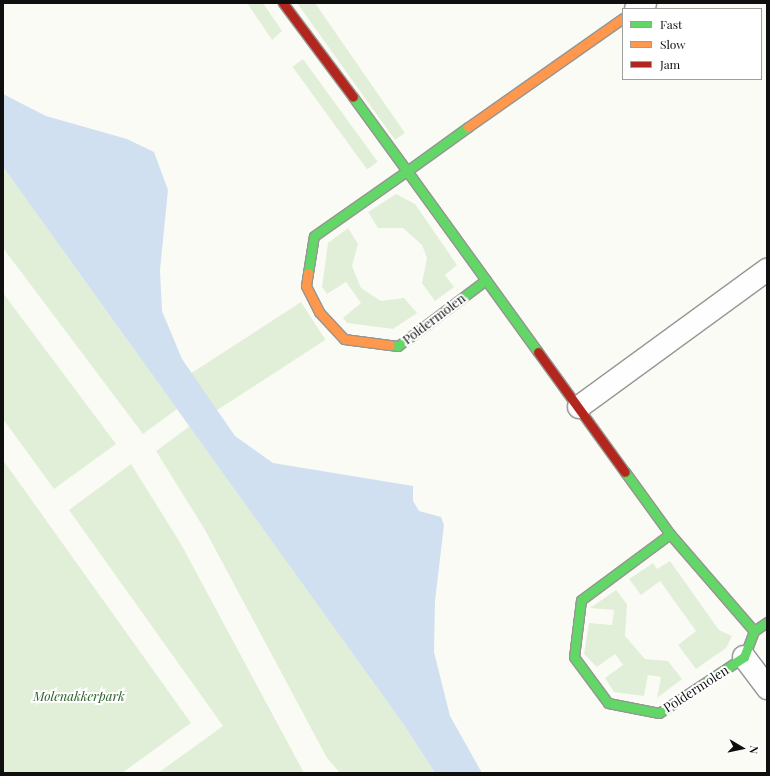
<!DOCTYPE html>
<html>
<head>
<meta charset="utf-8">
<style>
	body { margin:0 }
	#map { position:relative; width:770px; height:776px; overflow:hidden; background:#fbfbf6; font-family:"Playfair Display",serif }
	div>[style] { position:absolute }
	.green>* { inset:0; background:#e2efd8; transform-origin:0 0 }
	.water>* { inset:0; background:#d0e0f1 }
	.roads { filter:drop-shadow(1px 0 #959593) drop-shadow(-1px 0 #959593) drop-shadow(0 1px #959593) drop-shadow(0 -1px #959593) }
	.street>* { height:22px; margin:-11px; padding:0 11px; transform-origin:11px; border-radius:11px; background:#fefefe }
	.fast>* { height:9px; margin:-4.5px; padding:0 4.5px; transform-origin:4.5px; border-radius:4.5px; background:#63d668 }
	.slow>* { height:9px; margin:-4.5px; padding:0 4.5px; transform-origin:4.5px; border-radius:4.5px; background:#ff974d }
	.jam>* { height:9px; margin:-4.5px; padding:0 4.5px; transform-origin:4.5px; border-radius:4.5px; background:#b3261e }
	span { translate:-50% -50%; white-space:nowrap; text-align:center; line-height:1.15; -webkit-text-stroke:4px #fff; paint-order:stroke }
	.street-label { font-size:13px; color:#0f0f0f }
	.park-label { font-size:13px; color:#296027; font-style:italic }
	.frame { position:absolute; inset:0; border:4px solid #0f0f0f; pointer-events:none }
	.legend { position:absolute; left:622px; top:8px; width:140px; height:72px; box-sizing:border-box; background:#fff; border:1px solid #9f9f9f; margin:0; padding:5px 7px; list-style:none; font-size:12px; color:#0f0f0f }
	.legend li { display:flex; align-items:center; gap:8px; height:20px }
	.legend b { width:20px; border:1px solid #9f9f9f }
	.north { position:absolute; left:722px; top:728px; width:40px; height:40px; -webkit-text-stroke:3px #fff; paint-order:stroke; rotate:99deg; font-size:11px; font-weight:700; line-height:16px; text-align:center; color:#0f0f0f }
	.north::after { content:''; display:block; margin:auto; width:14px; height:18px; background:#0f0f0f; clip-path:polygon(50% 0,100% 100%,50% 72%,0 100%) }
</style>
</head>
<body>
<div id="map">
	<div class="green">
		<div style="clip-path:polygon(247px 3px,263px 3px,282px 31px,272px 40px)"></div>
		<div style="clip-path:polygon(297px 3px,315px 3px,405px 133px,395px 140px)"></div>
		<div style="left:303px;top:59px;width:127px;height:13px;rotate:54deg"></div>
		<div style="clip-path:polygon(3px 167px,177px 409px,143px 434px,3px 248px)"></div>
		<div style="clip-path:polygon(396px 194px,415px 204px,457px 265px,445px 275px,454px 287px,435px 301px,422px 283px,427px 258px,422px 245px,403px 228px,378px 228px,368px 212px)"></div>
		<div style="clip-path:polygon(348px 228px,358px 244px,352px 266px,361px 288px,381px 301px,404px 298px,417px 313px,393px 329px,347px 323px,343px 318px,361px 303px,346px 282px,327px 294px,322px 287px,328px 243px)"></div>
		<div style="clip-path:polygon(3px 293px,116px 444px,54px 489px,3px 419px)"></div>
		<div style="left:301px;top:302px;width:45px;height:131px;rotate:57deg"></div>
		<div style="clip-path:polygon(190px 426px,404px 725px,435px 773px,340px 773px,327px 758px,205px 530px,156px 451px)"></div>
		<div style="clip-path:polygon(3px 460px,191px 723px,122px 773px,3px 773px)"></div>
		<div style="clip-path:polygon(131px 464px,181px 544px,304px 773px,158px 773px,223px 726px,69px 510px)"></div>
		<div style="clip-path:polygon(670px 561px,719px 630px,732px 636px,726px 648px,696px 669px,678px 645px,696px 631px,660px 581px,641px 595px,629px 579px,653px 563px,657px 569px)"></div>
		<div style="clip-path:polygon(616px 590px,627px 604px,625px 636px,645px 659px,668px 661px,682px 679px,657px 698px,661px 677px,648px 675px,644px 696px,614px 692px,605px 678px,623px 665px,615px 654px,597px 667px,584px 654px,589px 623px,612px 625px,614px 610px,590px 608px)"></div>
	</div>
	<div class="water">
		<div style="clip-path:polygon(3px 94px,46px 116px,127px 139px,154px 152px,168px 190px,160px 270px,162px 311px,182px 359px,235px 436px,273px 463px,413px 486px,413px 501px,419px 511px,441px 517px,444px 525px,435px 601px,434px 652px,450px 716px,482px 773px,435px 773px,404px 725px,3px 167px)"></div>
	</div>
	<div class="roads">
		<div class="street">
			<div style="left:636px;top:9px;width:11px;rotate:-34deg"></div>
			<div style="left:579px;top:407px;width:233px;rotate:-36.1deg"></div>
			<div style="left:744px;top:657px;width:39px;rotate:53deg"></div>
		</div>
		<div class="fast">
			<div style="left:468px;top:127px;width:75px;rotate:144.2deg"></div>
			<div style="left:407px;top:171px;width:223px;rotate:54.1deg"></div>
			<div style="left:308px;top:273px;width:37px;rotate:-81deg"></div>
			<div style="left:314px;top:236px;width:113px;rotate:-35deg"></div>
			<div style="left:407px;top:171px;width:92px;rotate:-126.1deg"></div>
			<div style="left:390px;top:345px;width:8px;rotate:7deg"></div>
			<div style="left:398px;top:346px;width:110px;rotate:-36.9deg"></div>
			<div style="left:625px;top:472px;width:77px;rotate:54deg"></div>
			<div style="left:670px;top:534px;width:128px;rotate:49.1deg"></div>
			<div style="left:754px;top:631px;width:16px;rotate:-35deg"></div>
			<div style="left:670px;top:534px;width:111px;rotate:143.4deg"></div>
			<div style="left:581px;top:600px;width:57px;rotate:97deg"></div>
			<div style="left:574px;top:657px;width:57px;rotate:53.5deg"></div>
			<div style="left:608px;top:703px;width:52px;rotate:11.1deg"></div>
			<div style="left:659px;top:713px;width:102px;rotate:-33.4deg"></div>
			<div style="left:744px;top:657px;width:28px;rotate:-69deg"></div>
		</div>
		<div class="slow">
			<div style="left:468px;top:127px;width:189px;rotate:-35.1deg"></div>
			<div style="left:308px;top:273px;width:13px;rotate:99deg"></div>
			<div style="left:306px;top:286px;width:29px;rotate:63deg"></div>
			<div style="left:319px;top:312px;width:37px;rotate:47deg"></div>
			<div style="left:344px;top:339px;width:46px;rotate:7.4deg"></div>
		</div>
		<div class="jam">
			<div style="left:283px;top:3px;width:117px;rotate:53.3deg"></div>
			<div style="left:538px;top:352px;width:148px;rotate:54.1deg"></div>
		</div>
	</div>
	<div class="street-label">
		<span style="left:434px;top:319px;rotate:-37deg">Poldermolen</span>
		<span style="left:696px;top:689px;rotate:-33deg">Poldermolen</span>
	</div>
	<div class="park-label">
		<span style="left:79px;top:696px">Molenakkerpark</span>
	</div>
	<div class="frame"></div>
	<ul class="legend">
	<li><b style="height:5px;background:#63d668"></b>Fast</li>
	<li><b style="height:5px;background:#ff974d"></b>Slow</li>
	<li><b style="height:5px;background:#b3261e"></b>Jam</li>
	</ul>
	<div class="north">N</div>
</div>
</body>
</html>
